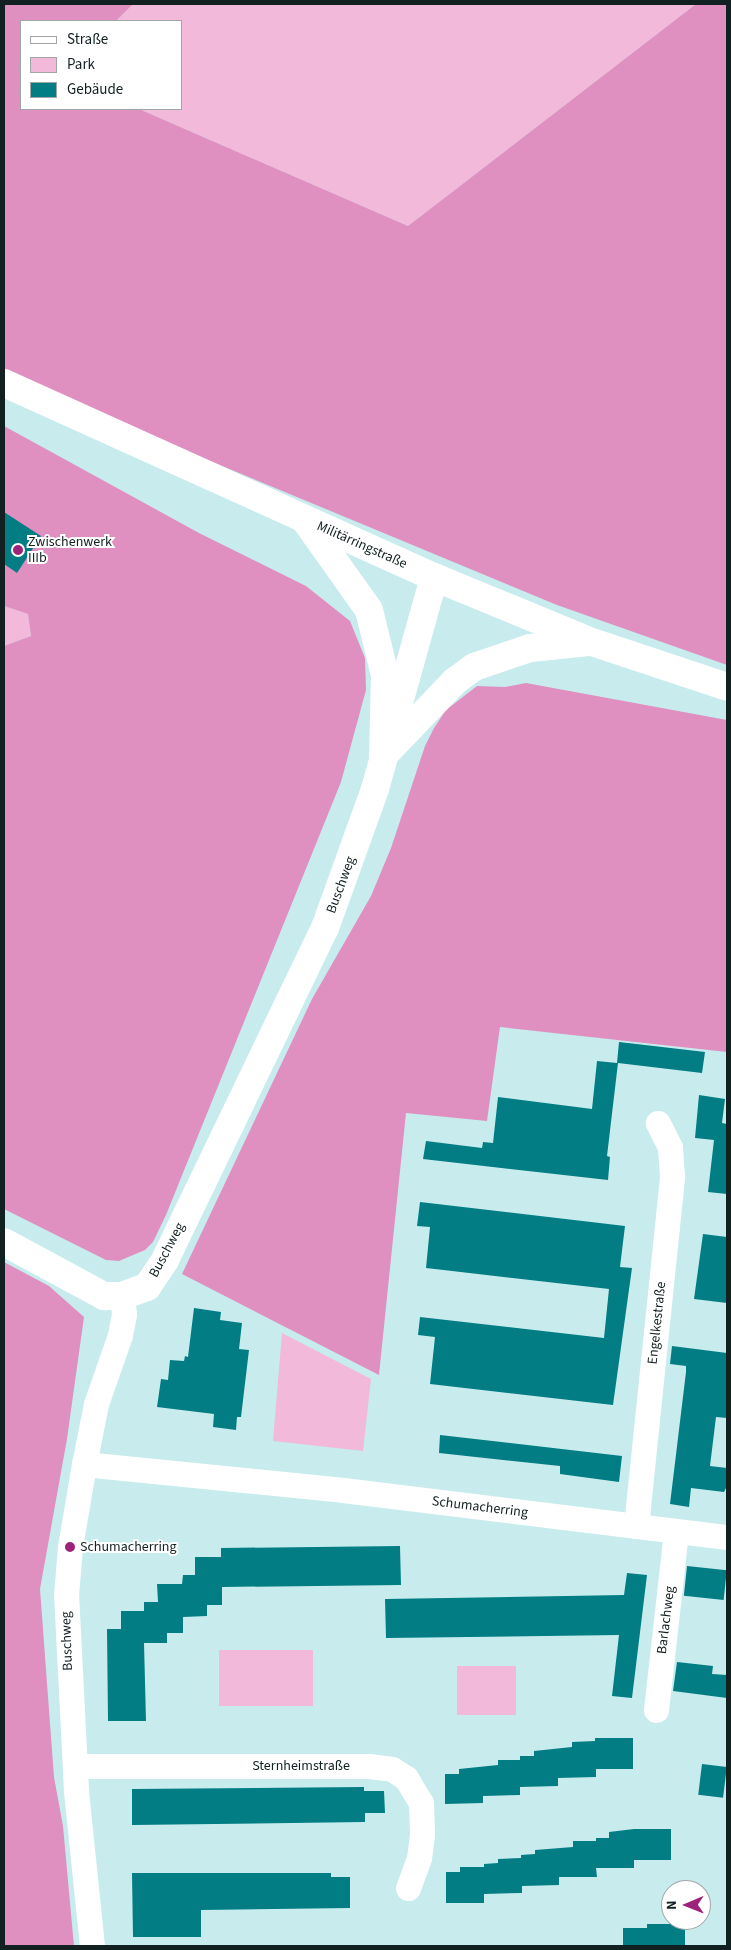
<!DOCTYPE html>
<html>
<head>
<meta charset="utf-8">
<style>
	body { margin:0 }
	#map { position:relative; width:731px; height:1950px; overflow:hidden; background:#c8ecee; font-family:"Source Sans 3",sans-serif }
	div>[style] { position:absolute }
	.green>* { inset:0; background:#f2b9da; transform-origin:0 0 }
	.forest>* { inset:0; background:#df90c0 }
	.building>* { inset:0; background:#017d83; transform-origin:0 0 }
	.minor>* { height:25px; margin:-12.5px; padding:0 12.5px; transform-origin:12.5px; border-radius:12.5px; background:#fff }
	.tertiary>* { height:28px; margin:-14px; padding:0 14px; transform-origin:14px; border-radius:14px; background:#fff }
	.secondary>* { height:28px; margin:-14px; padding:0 14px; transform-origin:14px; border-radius:14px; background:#fff }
	.dots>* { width:14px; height:14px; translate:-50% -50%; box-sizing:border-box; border:2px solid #fff; border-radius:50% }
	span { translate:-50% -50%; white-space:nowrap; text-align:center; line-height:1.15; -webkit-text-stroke:4px #fff; paint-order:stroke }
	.poi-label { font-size:14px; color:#122021 }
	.left { translate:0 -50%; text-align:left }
	.street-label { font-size:14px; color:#122021 }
	.frame { position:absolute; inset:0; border:5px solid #122021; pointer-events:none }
	.legend { position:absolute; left:20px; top:20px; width:162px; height:90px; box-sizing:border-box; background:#fff; border:1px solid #a0a6a6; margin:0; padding:6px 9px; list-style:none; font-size:15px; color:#122021 }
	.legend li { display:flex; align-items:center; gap:10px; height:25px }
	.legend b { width:25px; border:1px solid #a0a6a6 }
	.north { position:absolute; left:661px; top:1880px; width:50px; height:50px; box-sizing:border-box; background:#fff; border:1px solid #a0a6a6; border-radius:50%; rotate:269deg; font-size:14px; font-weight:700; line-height:20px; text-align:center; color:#122021 }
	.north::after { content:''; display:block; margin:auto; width:18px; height:22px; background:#9d2279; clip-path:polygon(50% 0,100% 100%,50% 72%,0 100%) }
</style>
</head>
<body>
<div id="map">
	<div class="green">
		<div style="clip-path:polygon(133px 4px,696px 4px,408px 226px,139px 109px,181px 109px,181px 21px,116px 21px)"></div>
		<div style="clip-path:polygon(4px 606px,28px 614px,31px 636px,4px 646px)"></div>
		<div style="clip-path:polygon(282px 1333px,371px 1379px,363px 1451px,273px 1441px)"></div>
		<div style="left:219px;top:1650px;width:94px;height:56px"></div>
		<div style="left:457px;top:1666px;width:59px;height:49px"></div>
	</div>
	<div class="forest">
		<div style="clip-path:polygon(4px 4px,133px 4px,116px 21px,21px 21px,21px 109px,139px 109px,408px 226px,696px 4px,727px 4px,727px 665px,557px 605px,215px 463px,4px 370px)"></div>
		<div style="clip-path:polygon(4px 426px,199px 533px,306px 586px,350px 621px,365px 658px,366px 690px,341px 782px,166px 1215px,153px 1242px,145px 1250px,119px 1261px,106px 1260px,4px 1209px,4px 646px,31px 636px,28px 614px,4px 606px)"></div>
		<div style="clip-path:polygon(526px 683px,727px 720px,727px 1052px,500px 1027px,487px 1121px,406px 1113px,379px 1375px,182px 1274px,312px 999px,371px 896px,391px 848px,425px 746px,434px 728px,446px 710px,477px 686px,505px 687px)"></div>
		<div style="clip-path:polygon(4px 1262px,49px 1286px,84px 1317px,67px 1439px,40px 1589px,54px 1777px,63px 1826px,74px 1946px,4px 1946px)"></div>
	</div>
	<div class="building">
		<div style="clip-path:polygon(4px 512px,41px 536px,17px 573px,4px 564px)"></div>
		<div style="clip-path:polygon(619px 1042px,705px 1052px,702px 1073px,618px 1063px,607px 1156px,610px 1157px,608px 1180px,423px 1159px,426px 1141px,482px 1148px,483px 1142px,493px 1143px,498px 1097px,592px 1109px,597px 1061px,617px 1063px)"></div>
		<div style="clip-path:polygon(699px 1095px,725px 1099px,722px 1123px,727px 1124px,727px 1194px,708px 1192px,714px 1140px,695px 1138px)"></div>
		<div style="clip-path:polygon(420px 1202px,625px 1226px,620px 1267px,632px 1268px,613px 1405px,430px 1384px,435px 1337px,418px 1335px,420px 1317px,604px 1338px,609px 1289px,426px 1268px,430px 1227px,417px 1226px)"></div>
		<div style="clip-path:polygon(703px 1234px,727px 1237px,727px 1303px,694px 1299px)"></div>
		<div style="clip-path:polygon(194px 1308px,221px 1312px,220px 1320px,242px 1323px,239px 1349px,249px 1350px,241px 1417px,237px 1417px,236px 1430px,213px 1427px,214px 1414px,157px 1407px,161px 1379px,168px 1380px,170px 1360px,184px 1361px,185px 1356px,188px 1357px)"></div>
		<div style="clip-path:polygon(672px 1346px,727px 1353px,727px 1418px,716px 1417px,710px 1466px,727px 1468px,727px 1486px,724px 1492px,691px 1488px,689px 1507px,670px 1504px,686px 1372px,686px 1366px,670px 1364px)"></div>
		<div style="clip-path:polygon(440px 1435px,622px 1456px,619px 1482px,560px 1474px,560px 1466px,439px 1453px)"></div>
		<div style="clip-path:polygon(400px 1546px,401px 1585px,222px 1587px,222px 1605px,207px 1605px,207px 1616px,183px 1617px,183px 1633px,167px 1633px,167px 1643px,144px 1643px,146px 1721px,108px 1721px,107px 1629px,121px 1629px,121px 1611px,144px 1611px,144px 1602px,158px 1602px,157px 1584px,182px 1584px,183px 1575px,195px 1575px,195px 1557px,221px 1557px,221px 1548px)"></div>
		<div style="left:687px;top:1566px;width:40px;height:30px;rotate:6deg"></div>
		<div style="clip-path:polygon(627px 1573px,647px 1575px,632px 1698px,612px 1696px,619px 1635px,386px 1638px,385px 1599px,624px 1595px)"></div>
		<div style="clip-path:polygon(677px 1662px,713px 1666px,712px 1674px,727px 1675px,727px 1698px,673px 1691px)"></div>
		<div style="clip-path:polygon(595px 1738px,633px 1738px,633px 1769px,596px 1769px,596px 1777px,558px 1778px,558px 1786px,520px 1787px,520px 1795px,483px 1796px,483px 1803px,445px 1804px,445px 1774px,459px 1774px,459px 1769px,498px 1765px,498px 1760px,520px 1760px,520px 1756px,534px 1756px,534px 1751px,572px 1747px,572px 1742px,595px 1741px)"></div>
		<div style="left:702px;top:1764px;width:25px;height:31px;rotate:7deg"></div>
		<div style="clip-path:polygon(364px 1787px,364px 1791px,384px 1791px,385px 1813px,365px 1813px,365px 1822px,132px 1825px,132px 1789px)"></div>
		<div style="clip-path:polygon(634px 1829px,671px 1829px,671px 1860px,634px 1860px,634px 1868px,596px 1868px,597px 1877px,559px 1877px,559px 1885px,522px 1886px,522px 1893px,484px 1894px,484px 1903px,446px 1903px,446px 1872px,460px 1872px,460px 1867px,484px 1867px,484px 1864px,498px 1863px,498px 1859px,521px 1858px,521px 1855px,535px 1854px,535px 1850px,573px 1847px,573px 1841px,596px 1841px,596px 1838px,609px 1838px,609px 1832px)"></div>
		<div style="clip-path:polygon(132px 1873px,331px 1873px,331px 1877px,350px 1877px,350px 1908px,201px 1910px,201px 1937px,133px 1937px)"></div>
		<div style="clip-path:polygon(647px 1924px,685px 1924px,685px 1946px,623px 1946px,623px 1928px,647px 1928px)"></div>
	</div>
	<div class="minor">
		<div style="left:84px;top:1464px;width:260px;rotate:5.7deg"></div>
		<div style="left:343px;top:1490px;width:387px;rotate:7deg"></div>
		<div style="left:636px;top:1526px;width:352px;rotate:-84.1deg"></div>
		<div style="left:672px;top:1176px;width:29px;rotate:-94deg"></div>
		<div style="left:670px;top:1147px;width:27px;rotate:-117deg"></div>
		<div style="left:656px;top:1710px;width:180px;rotate:-83.6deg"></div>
		<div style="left:76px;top:1766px;width:293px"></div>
		<div style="left:369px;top:1766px;width:23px;rotate:7deg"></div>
		<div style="left:392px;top:1769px;width:17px;rotate:33deg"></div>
		<div style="left:406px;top:1778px;width:29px;rotate:59deg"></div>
		<div style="left:421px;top:1803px;width:31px;rotate:88deg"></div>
		<div style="left:422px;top:1834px;width:24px;rotate:97deg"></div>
		<div style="left:419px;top:1858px;width:32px;rotate:110deg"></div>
		<div style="left:92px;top:1946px;width:157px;rotate:-95.9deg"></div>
		<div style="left:76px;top:1790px;width:195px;rotate:-92.9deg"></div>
		<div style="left:66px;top:1595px;width:48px;rotate:-85.2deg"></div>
		<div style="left:70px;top:1547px;width:84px;rotate:-80.4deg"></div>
		<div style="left:84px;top:1464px;width:61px;rotate:-78.7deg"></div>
		<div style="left:96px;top:1404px;width:73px;rotate:-70.8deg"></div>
		<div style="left:120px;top:1335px;width:21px;rotate:-79deg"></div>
		<div style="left:124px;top:1314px;width:18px;rotate:-96deg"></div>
	</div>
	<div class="tertiary">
		<div style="left:4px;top:1242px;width:114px;rotate:28.4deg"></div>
		<div style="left:104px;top:1296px;width:18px"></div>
		<div style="left:122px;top:1296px;width:27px;rotate:-20deg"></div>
		<div style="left:147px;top:1287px;width:32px;rotate:-56deg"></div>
		<div style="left:165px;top:1260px;width:369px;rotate:-64.3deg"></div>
		<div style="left:325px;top:928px;width:148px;rotate:-70.2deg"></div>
		<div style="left:375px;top:789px;width:220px;rotate:-74.4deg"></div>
	</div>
	<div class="secondary">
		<div style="left:4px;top:383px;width:472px;rotate:24.3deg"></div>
		<div style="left:434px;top:577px;width:171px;rotate:22.4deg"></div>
		<div style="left:592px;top:642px;width:142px;rotate:18.4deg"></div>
		<div style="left:305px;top:520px;width:110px;rotate:54.6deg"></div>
		<div style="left:369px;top:610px;width:67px;rotate:76.2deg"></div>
		<div style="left:385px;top:675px;width:81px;rotate:91.4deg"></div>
		<div style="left:383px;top:756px;width:104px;rotate:-46.2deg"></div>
		<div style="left:455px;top:681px;width:24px;rotate:-36deg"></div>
		<div style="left:474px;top:667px;width:59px;rotate:-18.7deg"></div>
		<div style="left:530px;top:648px;width:59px;rotate:-5.8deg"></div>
	</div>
	<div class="dots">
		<div style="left:18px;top:550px;background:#9d2279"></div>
		<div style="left:70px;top:1547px;background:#9d2279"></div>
	</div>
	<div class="poi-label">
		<span class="left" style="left:28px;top:550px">Zwischenwerk<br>IIIb</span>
		<span class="left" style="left:80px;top:1547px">Schumacherring</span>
	</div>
	<div class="street-label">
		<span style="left:362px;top:545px;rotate:24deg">Militärringstraße</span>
		<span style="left:341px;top:885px;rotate:-70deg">Buschweg</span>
		<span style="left:167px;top:1250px;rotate:-62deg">Buschweg</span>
		<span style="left:657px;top:1323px;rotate:-84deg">Engelkestraße</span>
		<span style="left:480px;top:1507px;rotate:7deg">Schumacherring</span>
		<span style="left:666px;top:1620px;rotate:-83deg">Barlachweg</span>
		<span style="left:67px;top:1641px;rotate:-92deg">Buschweg</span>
		<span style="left:301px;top:1766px">Sternheimstraße</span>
	</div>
	<div class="frame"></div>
	<ul class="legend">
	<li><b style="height:6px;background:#fff"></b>Straße</li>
	<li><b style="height:14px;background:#f2b9da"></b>Park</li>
	<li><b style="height:14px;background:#017d83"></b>Gebäude</li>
	</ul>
	<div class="north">N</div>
</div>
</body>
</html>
